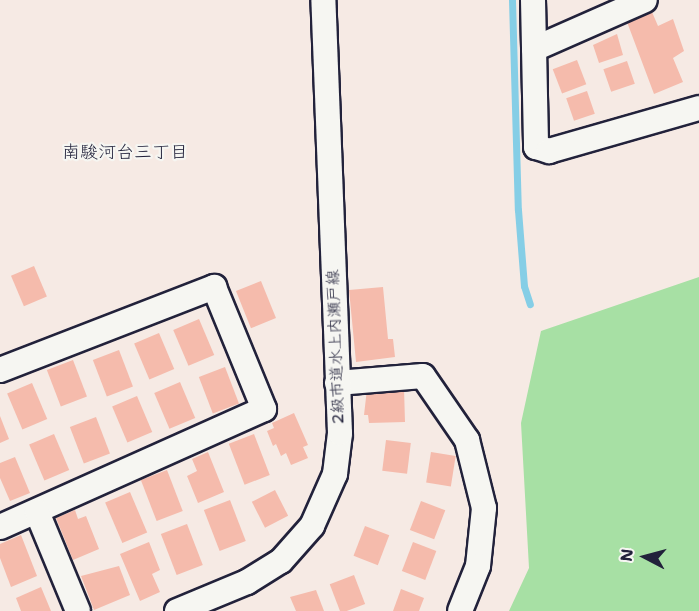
<!DOCTYPE html>
<html>
<head>
<meta charset="utf-8">
<style>
	body { margin:0 }
	#map { position:relative; width:699px; height:611px; overflow:hidden; background:#f6eae4; font-family:"Shantell Sans","Klee One",sans-serif }
	div>[style] { position:absolute }
	.green>* { inset:0; background:#a7e0a4 }
	.stream>* { height:7px; margin:-3.5px; padding:0 3.5px; transform-origin:3.5px; border-radius:3.5px; background:#85cee6 }
	.building>* { inset:0; background:#f5bbac; transform-origin:0 0 }
	.roads { filter:drop-shadow(2px 0 #22223b) drop-shadow(-2px 0 #22223b) drop-shadow(0 2px #22223b) drop-shadow(0 -2px #22223b) }
	.minor>* { height:24px; margin:-12px; padding:0 12px; transform-origin:12px; border-radius:12px; background:#f6f6f2 }
	span { translate:-50% -50%; white-space:nowrap; text-align:center; line-height:1.15; -webkit-text-stroke:4.5px #f6f6f2; paint-order:stroke }
	.street-label { font-size:16px; color:#22223b }
	.neighbourhood-label { font-size:18px; color:#22223b }
	.north { position:absolute; left:615px; top:527px; width:60px; height:60px; -webkit-text-stroke:4px #f6f6f2; paint-order:stroke; rotate:276deg; font-size:16px; font-weight:700; line-height:24px; text-align:center; color:#22223b }
	.north::after { content:''; display:block; margin:auto; width:21px; height:27px; background:#22223b; clip-path:polygon(50% 0,100% 100%,50% 72%,0 100%) }
</style>
</head>
<body>
<div id="map">
	<div class="green">
		<div style="clip-path:polygon(699px 277px,699px 611px,509px 611px,529px 568px,521px 423px,541px 331px)"></div>
	</div>
	<div class="stream">
		<div style="left:512px;top:0;width:210px;rotate:88.4deg"></div>
		<div style="left:518px;top:210px;width:76px;rotate:85.5deg"></div>
		<div style="left:524px;top:286px;width:19px;rotate:72deg"></div>
	</div>
	<div class="building">
		<div style="clip-path:polygon(652px 12px,658px 26px,673px 19px,684px 51px,673px 58px,683px 82px,654px 94px,627px 22px)"></div>
		<div style="clip-path:polygon(617px 34px,623px 55px,599px 63px,593px 45px)"></div>
		<div style="left:577px;top:60px;width:26px;height:26px;rotate:69deg"></div>
		<div style="left:627px;top:61px;width:24px;height:25px;rotate:71deg"></div>
		<div style="left:587px;top:91px;width:24px;height:22px;rotate:71deg"></div>
		<div style="left:34px;top:266px;width:33px;height:25px;rotate:67deg"></div>
		<div style="left:261px;top:281px;width:40px;height:27px;rotate:68deg"></div>
		<div style="clip-path:polygon(383px 287px,388px 339px,393px 339px,395px 357px,356px 362px,349px 290px)"></div>
		<div style="left:199px;top:319px;width:39px;height:28px;rotate:67deg"></div>
		<div style="left:159px;top:333px;width:39px;height:27px;rotate:67deg"></div>
		<div style="left:119px;top:350px;width:39px;height:28px;rotate:69deg"></div>
		<div style="left:73px;top:360px;width:39px;height:28px;rotate:69deg"></div>
		<div style="left:225px;top:367px;width:39px;height:28px;rotate:69deg"></div>
		<div style="left:180px;top:382px;width:39px;height:28px;rotate:67deg"></div>
		<div style="left:32px;top:383px;width:39px;height:27px;rotate:67deg"></div>
		<div style="clip-path:polygon(404px 388px,405px 422px,369px 423px,368px 415px,364px 415px,367px 389px)"></div>
		<div style="left:137px;top:396px;width:39px;height:27px;rotate:67deg"></div>
		<div style="clip-path:polygon(294px 413px,308px 445px,303px 447px,308px 458px,291px 465px,286px 453px,281px 456px,276px 444px,273px 446px,267px 431px,274px 428px,272px 423px)"></div>
		<div style="clip-path:polygon(0 416px,9px 439px,0 443px)"></div>
		<div style="left:96px;top:417px;width:39px;height:28px;rotate:69deg"></div>
		<div style="left:54px;top:434px;width:39px;height:27px;rotate:67deg"></div>
		<div style="left:254px;top:434px;width:44px;height:27px;rotate:69deg"></div>
		<div style="left:386px;top:440px;width:25px;height:31px;rotate:7deg"></div>
		<div style="clip-path:polygon(208px 452px,224px 492px,198px 503px,187px 476px,197px 471px,192px 459px)"></div>
		<div style="left:431px;top:452px;width:25px;height:31px;rotate:9deg"></div>
		<div style="clip-path:polygon(15px 457px,30px 493px,10px 501px,0 478px,0 463px)"></div>
		<div style="left:167px;top:470px;width:44px;height:28px;rotate:69deg"></div>
		<div style="left:275px;top:490px;width:29px;height:26px;rotate:63deg"></div>
		<div style="left:130px;top:492px;width:44px;height:27px;rotate:67deg"></div>
		<div style="left:230px;top:500px;width:44px;height:28px;rotate:69deg"></div>
		<div style="left:421px;top:501px;width:26px;height:31px;rotate:21deg"></div>
		<div style="clip-path:polygon(75px 510px,78px 519px,86px 516px,99px 549px,73px 560px,56px 518px)"></div>
		<div style="left:187px;top:524px;width:44px;height:28px;rotate:69deg"></div>
		<div style="left:365px;top:526px;width:26px;height:32px;rotate:21deg"></div>
		<div style="clip-path:polygon(21px 535px,37px 576px,11px 587px,0 558px,0 544px)"></div>
		<div style="clip-path:polygon(149px 542px,160px 570px,152px 574px,160px 592px,140px 601px,120px 554px)"></div>
		<div style="left:413px;top:542px;width:25px;height:31px;rotate:21deg"></div>
		<div style="clip-path:polygon(119px 566px,130px 595px,94px 610px,81px 576px)"></div>
		<div style="left:354px;top:575px;width:31px;height:26px;rotate:69deg"></div>
		<div style="clip-path:polygon(41px 587px,51px 611px,21px 611px,16px 598px)"></div>
		<div style="clip-path:polygon(401px 589px,424px 598px,419px 611px,393px 611px)"></div>
		<div style="clip-path:polygon(316px 590px,324px 611px,296px 611px,290px 597px)"></div>
	</div>
	<div class="roads">
		<div class="minor">
			<div style="left:533px;top:0;width:147px;rotate:88.8deg"></div>
			<div style="left:536px;top:147px;width:14px;rotate:17deg"></div>
			<div style="left:549px;top:151px;width:156px;rotate:-16deg"></div>
			<div style="left:534px;top:49px;width:121px;rotate:-23.8deg"></div>
			<div style="left:0;top:370px;width:230px;rotate:-21.2deg"></div>
			<div style="left:214px;top:287px;width:132px;rotate:67.7deg"></div>
			<div style="left:264px;top:409px;width:289px;rotate:155.9deg"></div>
			<div style="left:337px;top:383px;width:86px;rotate:-4.7deg"></div>
			<div style="left:423px;top:376px;width:78px;rotate:55.5deg"></div>
			<div style="left:467px;top:440px;width:70px;rotate:76deg"></div>
			<div style="left:484px;top:508px;width:58px;rotate:95.9deg"></div>
			<div style="left:478px;top:566px;width:48px;rotate:111.8deg"></div>
			<div style="left:37px;top:512px;width:107px;rotate:67.5deg"></div>
			<div style="left:177px;top:611px;width:76px;rotate:-22.5deg"></div>
			<div style="left:247px;top:582px;width:40px;rotate:-32deg"></div>
			<div style="left:281px;top:561px;width:47px;rotate:-48.5deg"></div>
			<div style="left:312px;top:526px;width:57px;rotate:-66.1deg"></div>
			<div style="left:335px;top:474px;width:41px;rotate:-83deg"></div>
			<div style="left:340px;top:433px;width:433px;rotate:-92.2deg"></div>
		</div>
	</div>
	<div class="street-label">
		<span style="left:336px;top:347px;rotate:-92deg">2級市道水上内瀬戸線</span>
	</div>
	<div class="neighbourhood-label">
		<span style="left:125px;top:152px">南駿河台三丁目</span>
	</div>
	<div class="north">N</div>
</div>
</body>
</html>
